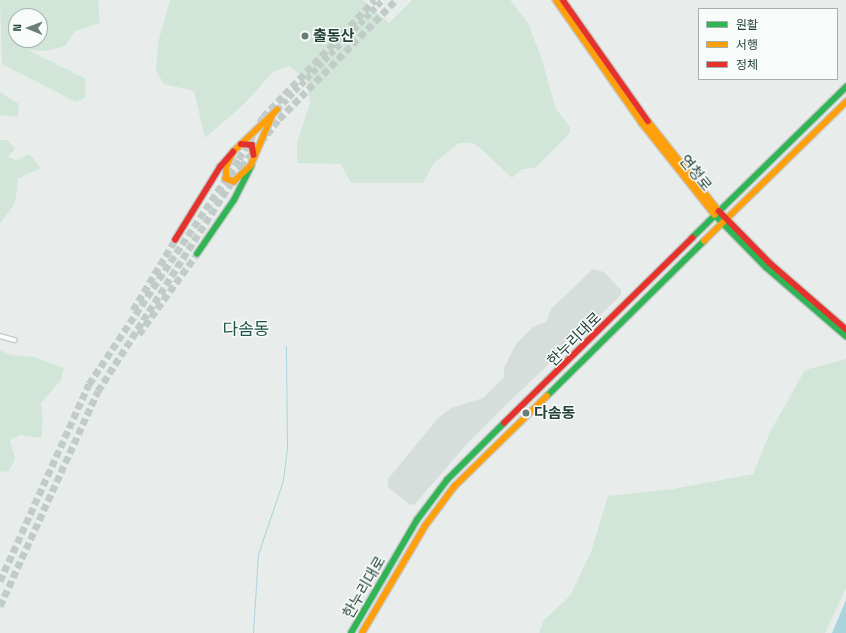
<!DOCTYPE html>
<html>
<head>
<meta charset="utf-8">
<style>
	body { margin:0 }
	#map { position:relative; width:846px; height:633px; overflow:hidden; background:#e8edeb; font-family:"Space Grotesk","Noto Sans KR",sans-serif }
	div>[style] { position:absolute }
	.built>* { inset:0; background:#d6dedb }
	.green>* { inset:0; background:#d1e6d8 }
	.water>* { inset:0; background:#a9d4db }
	.stream>* { height:1px; margin:-0.5px; padding:0 0.5px; transform-origin:0.5px; border-radius:0.5px; background:#a9d4db }
	.secondary-tunnel>* { height:5.5px; margin-top:-2.75px; transform-origin:0; background:repeating-linear-gradient(90deg,#c1cbc8 0 5.5px,transparent 0 8.5px) }
	.highway-tunnel>* { height:7px; margin-top:-3.5px; transform-origin:0; background:repeating-linear-gradient(90deg,#c1cbc8 0 7px,transparent 0 10.5px) }
	.roads { filter:drop-shadow(1px 0 #c5cac8) drop-shadow(-1px 0 #c5cac8) drop-shadow(0 1px #c5cac8) drop-shadow(0 -1px #c5cac8) }
	.street>* { height:4px; margin:-2px; padding:0 2px; transform-origin:2px; border-radius:2px; background:#fcfcfc }
	.fast>* { height:5.5px; margin:-2.75px; padding:0 2.75px; transform-origin:2.75px; border-radius:2.75px; background:#30b455 }
	.slow>* { height:5.5px; margin:-2.75px; padding:0 2.75px; transform-origin:2.75px; border-radius:2.75px; background:#ff9f0a }
	.jam>* { height:5.5px; margin:-2.75px; padding:0 2.75px; transform-origin:2.75px; border-radius:2.75px; background:#e5322d }
	.dots>* { width:11px; height:11px; translate:-50% -50%; box-sizing:border-box; border:2px solid #f7fbf9; border-radius:50% }
	span { translate:-50% -50%; white-space:nowrap; text-align:center; line-height:1.15; -webkit-text-stroke:3px #f7fbf9; paint-order:stroke }
	.poi-label { font-size:15px; color:#24423a; font-weight:700 }
	.left { translate:0 -50%; text-align:left }
	.street-label { font-size:15px; color:#24423a }
	.quarter-label { font-size:17px; color:#1f5548 }
	.legend { position:absolute; left:698px; top:8px; width:140px; height:72px; box-sizing:border-box; background:#f7fbf9; border:1px solid #a3b1ad; margin:0; padding:5px 7px; list-style:none; font-size:12px; color:#24423a }
	.legend li { display:flex; align-items:center; gap:8px; height:20px }
	.legend b { width:20px; border:1px solid #a3b1ad }
	.north { position:absolute; left:8px; top:8px; width:40px; height:40px; box-sizing:border-box; background:#f7fbf9; border:1px solid #a3b1ad; border-radius:50%; rotate:271deg; font-size:11px; font-weight:700; line-height:16px; text-align:center; color:#24423a }
	.north::after { content:''; display:block; margin:auto; width:14px; height:18px; background:#697e78; clip-path:polygon(50% 0,100% 100%,50% 72%,0 100%) }
</style>
</head>
<body>
<div id="map">
	<div class="built">
		<div style="clip-path:polygon(593px 269px,604px 272px,621px 290px,621px 295px,506px 405px,466px 445px,415px 504px,410px 505px,388px 487px,388px 479px,438px 418px,451px 408px,483px 398px,504px 377px,504px 368px,516px 344px,533px 327px,546px 322px,551px 309px)"></div>
	</div>
	<div class="green">
		<div style="clip-path:polygon(evenodd,0 0,98px 0,100px 23px,75px 31px,65px 46px,46px 51px,28px 50px,86px 79px,85px 98px,76px 102px,2px 64px,0 0,16px 16px,40px 16px,40px 40px,16px 40px,16px 16px)"></div>
		<div style="clip-path:polygon(170px 0,363px 0,389px 23px,412px 0,510px 0,528px 23px,541px 57px,556px 109px,570px 127px,570px 133px,535px 168px,522px 169px,512px 178px,479px 147px,473px 143px,459px 143px,434px 163px,423px 183px,351px 183px,341px 164px,297px 163px,297px 143px,310px 103px,307px 82px,290px 66px,274px 71px,245px 103px,205px 138px,194px 91px,164px 84px,156px 71px,158px 43px)"></div>
		<div style="clip-path:polygon(0 92px,19px 104px,18px 117px,0 115px)"></div>
		<div style="clip-path:polygon(0 140px,8px 140px,15px 149px,8px 157px,16px 160px,30px 154px,40px 168px,18px 179px,15px 203px,0 224px)"></div>
		<div style="clip-path:polygon(0 350px,11px 355px,34px 357px,64px 368px,61px 380px,41px 403px,43px 421px,41px 438px,20px 435px,10px 440px,15px 459px,9px 471px,0 472px)"></div>
		<div style="clip-path:polygon(846px 359px,846px 588px,825px 633px,539px 633px,544px 620px,570px 596px,591px 552px,608px 496px,673px 489px,753px 474px,770px 432px,805px 370px)"></div>
	</div>
	<div class="water">
		<div style="clip-path:polygon(846px 600px,846px 633px,832px 633px)"></div>
	</div>
	<div class="stream">
		<div style="left:253px;top:633px;width:79px;rotate:-86.4deg"></div>
		<div style="left:258px;top:554px;width:78px;rotate:-71.3deg"></div>
		<div style="left:283px;top:480px;width:33px;rotate:-83deg"></div>
		<div style="left:287px;top:447px;width:101px;rotate:-90.6deg"></div>
	</div>
	<div class="secondary-tunnel">
		<div style="left:277px;top:110px;width:153px;rotate:-46.1deg"></div>
	</div>
	<div class="highway-tunnel">
		<div style="left:133px;top:310px;width:82px;rotate:-59deg"></div>
		<div style="left:139px;top:334px;width:99px;rotate:-54.1deg"></div>
		<div style="left:0;top:581px;width:216px;rotate:-65.7deg"></div>
		<div style="left:89px;top:384px;width:270px;rotate:-56.3deg"></div>
		<div style="left:239px;top:159px;width:48px;rotate:-60.3deg"></div>
		<div style="left:263px;top:117px;width:162px;rotate:-46.3deg"></div>
		<div style="left:0;top:606px;width:236px;rotate:-65.5deg"></div>
		<div style="left:98px;top:391px;width:266px;rotate:-57.4deg"></div>
		<div style="left:241px;top:167px;width:61px;rotate:-51.6deg"></div>
		<div style="left:279px;top:119px;width:167px;rotate:-45.5deg"></div>
	</div>
	<div class="roads">
		<div class="street">
			<div style="left:0;top:336px;width:15px;rotate:16deg"></div>
		</div>
		<div class="fast">
			<div style="left:715px;top:215px;width:73px;rotate:45.6deg"></div>
			<div style="left:766px;top:267px;width:106px;rotate:40.8deg"></div>
			<div style="left:692px;top:238px;width:216px;rotate:-44.4deg"></div>
			<div style="left:197px;top:254px;width:65px;rotate:-55.6deg"></div>
			<div style="left:234px;top:200px;width:38px;rotate:-63deg"></div>
			<div style="left:547px;top:396px;width:221px;rotate:-44.6deg"></div>
			<div style="left:351px;top:633px;width:131px;rotate:-59.7deg"></div>
			<div style="left:417px;top:520px;width:50px;rotate:-53.1deg"></div>
			<div style="left:447px;top:480px;width:81px;rotate:-45deg"></div>
		</div>
		<div class="slow">
			<div style="left:556px;top:0;width:150px;rotate:55deg"></div>
			<div style="left:642px;top:123px;width:117px;rotate:51.6deg"></div>
			<div style="left:273px;top:115px;width:56px;rotate:113.3deg"></div>
			<div style="left:251px;top:166px;width:23px;rotate:137deg"></div>
			<div style="left:234px;top:182px;width:9px;rotate:-159deg"></div>
			<div style="left:226px;top:179px;width:12px;rotate:-90deg"></div>
			<div style="left:226px;top:167px;width:17px;rotate:-65deg"></div>
			<div style="left:233px;top:152px;width:61px;rotate:-43.7deg"></div>
			<div style="left:648px;top:121px;width:115px;rotate:51.7deg"></div>
			<div style="left:704px;top:241px;width:199px;rotate:-44.4deg"></div>
			<div style="left:362px;top:633px;width:124px;rotate:-59.5deg"></div>
			<div style="left:425px;top:526px;width:49px;rotate:-53.4deg"></div>
			<div style="left:454px;top:487px;width:130px;rotate:-44.4deg"></div>
		</div>
		<div class="jam">
			<div style="left:563px;top:0;width:148px;rotate:54.9deg"></div>
			<div style="left:241px;top:144px;width:11px;rotate:5deg"></div>
			<div style="left:252px;top:145px;width:10px;rotate:79deg"></div>
			<div style="left:719px;top:211px;width:73px;rotate:45.6deg"></div>
			<div style="left:770px;top:263px;width:101px;rotate:41deg"></div>
			<div style="left:175px;top:240px;width:86px;rotate:-58.3deg"></div>
			<div style="left:220px;top:167px;width:20px;rotate:-49deg"></div>
			<div style="left:504px;top:423px;width:264px;rotate:-44.5deg"></div>
		</div>
	</div>
	<div class="dots">
		<div style="left:305px;top:36px;background:#697e78"></div>
		<div style="left:526px;top:413px;background:#697e78"></div>
	</div>
	<div class="poi-label">
		<span class="left" style="left:313px;top:36px">출동산</span>
		<span class="left" style="left:534px;top:413px">다솜동</span>
	</div>
	<div class="street-label">
		<span style="left:696px;top:173px;rotate:51deg">연청로</span>
		<span style="left:574px;top:339px;rotate:-45deg">한누리대로</span>
		<span style="left:364px;top:587px;rotate:-60deg">한누리대로</span>
	</div>
	<div class="quarter-label">
		<span style="left:246px;top:330px">다솜동</span>
	</div>
	<ul class="legend">
	<li><b style="height:5px;background:#30b455"></b>원활</li>
	<li><b style="height:5px;background:#ff9f0a"></b>서행</li>
	<li><b style="height:5px;background:#e5322d"></b>정체</li>
	</ul>
	<div class="north">N</div>
</div>
</body>
</html>
